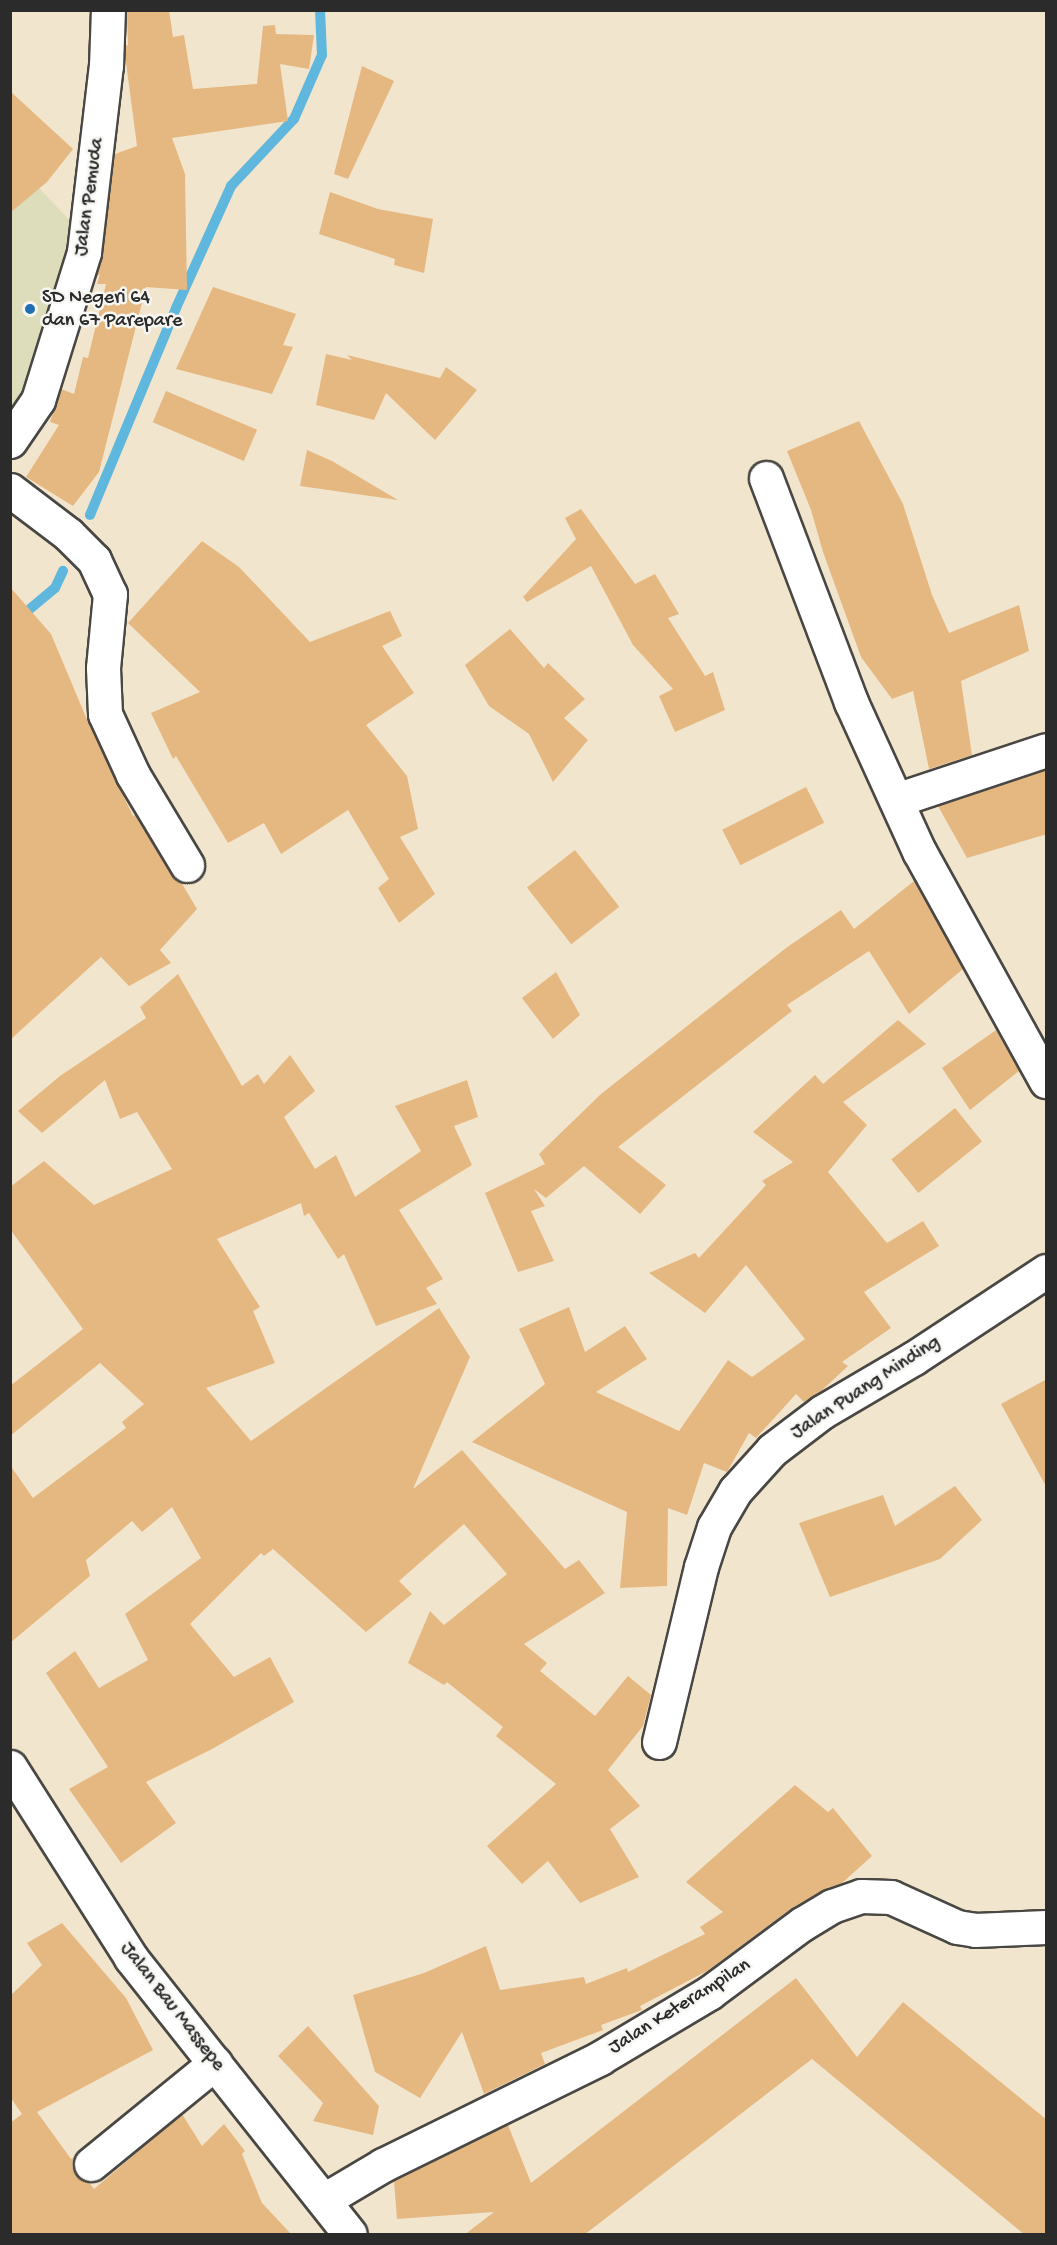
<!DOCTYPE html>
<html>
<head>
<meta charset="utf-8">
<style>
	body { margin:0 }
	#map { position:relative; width:1057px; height:2245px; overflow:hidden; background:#f2e5ce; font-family:"Gochi Hand",sans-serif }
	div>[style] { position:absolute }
	.built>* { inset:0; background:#deddbb }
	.stream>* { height:10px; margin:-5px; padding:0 5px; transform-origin:5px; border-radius:5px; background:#60b7dd }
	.building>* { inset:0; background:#e6b881; transform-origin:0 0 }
	.roads { filter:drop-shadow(2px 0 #494743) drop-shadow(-2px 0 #494743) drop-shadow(0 2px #494743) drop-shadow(0 -2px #494743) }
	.street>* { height:33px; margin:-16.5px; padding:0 16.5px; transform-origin:16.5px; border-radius:16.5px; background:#fff }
	.secondary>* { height:33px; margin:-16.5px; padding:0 16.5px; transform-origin:16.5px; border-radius:16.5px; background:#fff }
	.highway>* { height:33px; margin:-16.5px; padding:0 16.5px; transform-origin:16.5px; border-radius:16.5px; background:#fff }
	.dots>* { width:16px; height:16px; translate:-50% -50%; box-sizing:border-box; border:3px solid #f6f6f2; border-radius:50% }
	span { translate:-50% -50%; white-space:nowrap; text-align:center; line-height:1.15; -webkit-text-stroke:5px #f6f6f2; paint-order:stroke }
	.street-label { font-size:20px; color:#2b2b2b }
	.poi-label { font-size:20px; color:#2b2b2b }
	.left { translate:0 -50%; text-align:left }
	.frame { position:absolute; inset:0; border:12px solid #2b2b2b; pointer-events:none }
</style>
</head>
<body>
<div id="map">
	<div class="built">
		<div style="clip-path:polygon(11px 158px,72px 223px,28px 394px,11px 416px)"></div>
	</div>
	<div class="stream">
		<div style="left:90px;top:515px;width:224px;rotate:-67.4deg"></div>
		<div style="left:176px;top:308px;width:134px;rotate:-65.7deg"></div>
		<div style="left:231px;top:186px;width:92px;rotate:-46.8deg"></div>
		<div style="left:294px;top:119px;width:70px;rotate:-66.4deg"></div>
		<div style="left:322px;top:55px;width:45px;rotate:-92.5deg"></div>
		<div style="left:19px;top:618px;width:47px;rotate:-39.8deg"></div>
		<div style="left:55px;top:588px;width:19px;rotate:-65deg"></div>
	</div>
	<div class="building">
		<div style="clip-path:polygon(127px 10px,169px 10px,173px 37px,184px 35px,193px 89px,257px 84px,263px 26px,275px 25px,276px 34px,314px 35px,309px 69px,280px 64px,288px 121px,172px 138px,185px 174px,187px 290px,146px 287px,99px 472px,73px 506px,26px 477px,59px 425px,50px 422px,61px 389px,74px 394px,83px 357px,88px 358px,106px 284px,97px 284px,100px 274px,96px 277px,103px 254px,115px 154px,137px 146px,125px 55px,125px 46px,128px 45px)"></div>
		<div style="clip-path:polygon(362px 66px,394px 81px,348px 179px,334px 174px)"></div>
		<div style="clip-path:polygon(10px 91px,73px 149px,47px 182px,10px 213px)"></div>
		<div style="clip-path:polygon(330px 192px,378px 209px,433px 219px,424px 273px,394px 265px,395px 259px,319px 234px)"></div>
		<div style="clip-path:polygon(213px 287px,296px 314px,283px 345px,293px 347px,272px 394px,176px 369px)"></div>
		<div style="clip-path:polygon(326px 354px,352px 360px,347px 355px,440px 378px,446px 367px,477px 390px,435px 440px,386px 393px,374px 420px,316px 405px)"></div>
		<div style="left:166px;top:391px;width:99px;height:34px;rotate:23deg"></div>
		<div style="clip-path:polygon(859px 421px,903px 504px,932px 595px,949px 633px,1019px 605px,1029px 651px,961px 681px,972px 755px,929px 769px,913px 691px,892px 699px,861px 657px,823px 552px,811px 510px,787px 451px)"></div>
		<div style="clip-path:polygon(307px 450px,332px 461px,398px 500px,300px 486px)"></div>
		<div style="clip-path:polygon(581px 509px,635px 584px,655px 574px,679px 614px,668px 618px,705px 676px,713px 672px,725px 710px,675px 732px,659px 696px,673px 689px,633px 645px,591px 566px,527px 602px,523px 597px,576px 539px,565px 518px)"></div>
		<div style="clip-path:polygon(202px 541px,239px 567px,310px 642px,390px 611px,402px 636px,382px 646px,414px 693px,366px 725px,407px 776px,418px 829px,400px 837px,435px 894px,399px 923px,378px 888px,389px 879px,348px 810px,281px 854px,264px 823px,228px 843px,176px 756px,173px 759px,151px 713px,200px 692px,128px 623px)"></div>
		<div style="clip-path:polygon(10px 587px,51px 634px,88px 722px,133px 816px,135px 815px,171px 875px,181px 882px,197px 909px,160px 950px,171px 963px,129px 986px,101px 957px,10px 1040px)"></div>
		<div style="clip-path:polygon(510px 629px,544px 668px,548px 663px,585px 699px,564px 718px,588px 740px,553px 782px,529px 734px,489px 706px,465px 665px)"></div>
		<div style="clip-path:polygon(1047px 770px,1047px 834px,967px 858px,938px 806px)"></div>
		<div style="left:806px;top:787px;width:40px;height:94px;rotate:63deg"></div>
		<div style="left:575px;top:850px;width:72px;height:61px;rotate:52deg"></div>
		<div style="clip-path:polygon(914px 881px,963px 969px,909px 1014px,869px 951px,787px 1005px,792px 1011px,618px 1147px,666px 1185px,640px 1214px,584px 1166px,546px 1198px,534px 1189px,545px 1206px,531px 1211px,554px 1261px,518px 1272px,485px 1193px,545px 1164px,539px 1154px,601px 1094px,786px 948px,841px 910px,854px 929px)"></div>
		<div style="clip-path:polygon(556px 972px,580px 1015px,553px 1039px,522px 998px)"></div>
		<div style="clip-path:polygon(178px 974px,242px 1086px,258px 1074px,264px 1084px,290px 1055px,315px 1091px,284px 1117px,315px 1169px,336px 1155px,355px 1197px,421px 1151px,395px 1106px,467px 1080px,478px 1117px,454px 1126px,472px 1165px,399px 1210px,443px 1279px,426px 1288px,437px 1304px,376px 1326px,344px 1254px,338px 1259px,309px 1213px,304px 1216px,301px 1203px,217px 1239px,260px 1307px,253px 1311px,275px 1363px,206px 1388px,251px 1441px,439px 1308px,470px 1357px,413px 1489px,462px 1450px,565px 1569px,579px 1560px,605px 1593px,524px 1644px,547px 1663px,540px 1671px,595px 1716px,628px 1676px,651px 1695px,643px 1726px,608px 1770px,640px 1806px,610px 1829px,639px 1877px,580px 1903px,548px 1861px,522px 1884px,487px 1846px,556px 1784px,496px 1736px,503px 1727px,447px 1682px,444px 1685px,408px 1663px,430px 1611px,444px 1625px,507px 1574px,464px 1524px,399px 1581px,412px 1594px,366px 1632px,273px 1549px,264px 1556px,261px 1553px,190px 1624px,234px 1677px,270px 1657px,294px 1702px,212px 1749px,146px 1782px,176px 1823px,121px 1863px,69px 1789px,108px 1767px,46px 1673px,75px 1651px,99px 1688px,148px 1660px,125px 1614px,201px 1558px,172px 1507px,142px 1532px,132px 1521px,86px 1560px,90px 1576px,10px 1643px,10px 1465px,33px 1498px,126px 1428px,122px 1422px,144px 1404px,100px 1363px,10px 1436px,10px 1386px,83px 1329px,10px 1229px,10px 1187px,44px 1161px,94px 1205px,172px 1169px,137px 1112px,120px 1119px,105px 1080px,42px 1133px,18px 1111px,60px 1076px,146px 1018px,140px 1007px)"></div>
		<div style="clip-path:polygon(898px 1020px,926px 1044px,843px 1102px,867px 1125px,828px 1172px,887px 1243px,923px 1221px,939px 1246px,864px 1292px,891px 1328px,842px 1362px,848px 1366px,820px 1392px,804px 1402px,796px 1394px,756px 1438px,749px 1433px,727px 1472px,704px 1463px,687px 1515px,668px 1508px,667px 1586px,620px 1588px,627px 1512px,472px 1442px,545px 1384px,519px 1329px,569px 1307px,585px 1352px,625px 1326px,647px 1359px,596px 1392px,679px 1431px,728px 1360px,752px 1377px,805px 1339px,746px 1265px,705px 1313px,649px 1273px,695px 1253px,699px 1258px,766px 1185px,762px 1181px,793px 1162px,753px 1132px,815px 1075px,823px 1084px)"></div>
		<div style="clip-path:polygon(996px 1030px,1019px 1071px,970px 1110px,942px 1068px)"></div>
		<div style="left:955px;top:1108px;width:43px;height:82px;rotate:51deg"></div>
		<div style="clip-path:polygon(1047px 1379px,1047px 1488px,1001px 1404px)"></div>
		<div style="clip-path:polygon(955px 1486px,982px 1520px,940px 1559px,830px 1597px,799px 1523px,883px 1495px,895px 1526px)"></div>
		<div style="clip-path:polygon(795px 1785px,828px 1812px,833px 1808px,872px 1856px,842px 1883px,823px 1890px,792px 1908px,707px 1971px,640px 2006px,642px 2010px,601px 2025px,603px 2030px,541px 2053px,545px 2064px,484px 2094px,462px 2032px,420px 2098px,375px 2072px,353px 1995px,424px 1973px,486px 1946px,500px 1990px,584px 1977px,586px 1984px,627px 1968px,628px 1972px,705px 1934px,700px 1927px,723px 1912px,686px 1882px)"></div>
		<div style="clip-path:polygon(62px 1923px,126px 1998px,153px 2050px,37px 2112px,71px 2159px,73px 2158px,72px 2166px,76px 2175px,89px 2182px,94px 2189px,182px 2114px,202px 2146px,224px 2124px,245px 2151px,242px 2154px,262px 2203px,292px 2235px,10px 2235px,10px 2123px,22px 2114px,10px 2097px,10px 1996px,42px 1965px,27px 1943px)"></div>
		<div style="clip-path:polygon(796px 1978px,857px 2057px,903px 2002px,1047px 2120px,1047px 2235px,1025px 2235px,812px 2059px,584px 2235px,464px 2235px,494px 2212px,397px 2219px,394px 2181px,508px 2125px,531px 2183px)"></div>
		<div style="clip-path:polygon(308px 2026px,379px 2106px,373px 2135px,313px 2121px,323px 2103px,278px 2056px)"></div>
	</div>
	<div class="roads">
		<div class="street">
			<div style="left:766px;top:478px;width:240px;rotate:69.2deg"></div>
			<div style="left:851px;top:702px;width:164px;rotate:65.5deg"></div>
			<div style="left:919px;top:851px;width:263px;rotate:61.1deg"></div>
			<div style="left:10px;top:490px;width:73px;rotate:37.2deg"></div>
			<div style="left:68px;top:534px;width:37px;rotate:45deg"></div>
			<div style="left:94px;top:560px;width:38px;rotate:65deg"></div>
			<div style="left:110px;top:594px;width:74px;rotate:95.4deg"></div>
			<div style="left:103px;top:668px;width:46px;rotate:87.5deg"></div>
			<div style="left:105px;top:714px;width:67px;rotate:65.3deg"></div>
			<div style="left:133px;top:775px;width:105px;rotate:59deg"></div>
			<div style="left:896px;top:800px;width:158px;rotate:-18.4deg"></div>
			<div style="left:659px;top:1742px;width:180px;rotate:-76.5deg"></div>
			<div style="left:701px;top:1567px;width:42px;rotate:-72deg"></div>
			<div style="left:714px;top:1527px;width:42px;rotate:-59.7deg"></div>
			<div style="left:735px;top:1491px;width:55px;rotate:-47.9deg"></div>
			<div style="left:772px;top:1450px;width:63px;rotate:-37.2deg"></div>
			<div style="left:822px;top:1412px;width:107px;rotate:-30.4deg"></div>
			<div style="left:914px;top:1358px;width:158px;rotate:-33.4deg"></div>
			<div style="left:91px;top:2164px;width:160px;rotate:-39.2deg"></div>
			<div style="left:324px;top:2200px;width:69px;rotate:-30.7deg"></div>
			<div style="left:383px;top:2165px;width:242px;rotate:-26.2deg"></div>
			<div style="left:600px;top:2058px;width:127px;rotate:-30.8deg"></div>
			<div style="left:709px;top:1993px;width:116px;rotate:-36.6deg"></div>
			<div style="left:802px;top:1924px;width:35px;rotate:-31deg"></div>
			<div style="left:832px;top:1906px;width:31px;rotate:-19deg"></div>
			<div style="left:861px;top:1896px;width:30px;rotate:2deg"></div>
			<div style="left:891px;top:1897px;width:72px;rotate:24.4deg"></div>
			<div style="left:957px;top:1927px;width:18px;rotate:9deg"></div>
			<div style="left:975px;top:1930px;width:71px;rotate:-2.4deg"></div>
		</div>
		<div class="secondary">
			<div style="left:10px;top:441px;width:50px;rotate:-55.7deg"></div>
			<div style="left:38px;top:400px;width:155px;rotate:-72.7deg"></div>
			<div style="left:84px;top:252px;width:187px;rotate:-83.3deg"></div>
			<div style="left:106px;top:66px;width:56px;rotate:-88deg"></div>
		</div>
		<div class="highway">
			<div style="left:10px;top:1767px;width:226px;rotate:57.6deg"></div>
			<div style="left:131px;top:1958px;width:352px;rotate:51.6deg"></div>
		</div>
	</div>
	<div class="dots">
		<div style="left:30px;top:309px;background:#1f6fb2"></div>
	</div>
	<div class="street-label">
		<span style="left:90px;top:197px;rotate:-82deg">Jalan Pemuda</span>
		<span style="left:866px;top:1388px;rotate:-33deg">Jalan Puang Minding</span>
		<span style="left:172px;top:2007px;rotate:52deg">Jalan Bau Massepe</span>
		<span style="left:680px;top:2007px;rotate:-32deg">Jalan Keterampilan</span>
	</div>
	<div class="poi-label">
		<span class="left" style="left:42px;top:310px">SD Negeri 64<br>dan 67 Parepare</span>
	</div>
	<div class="frame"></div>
</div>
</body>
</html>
